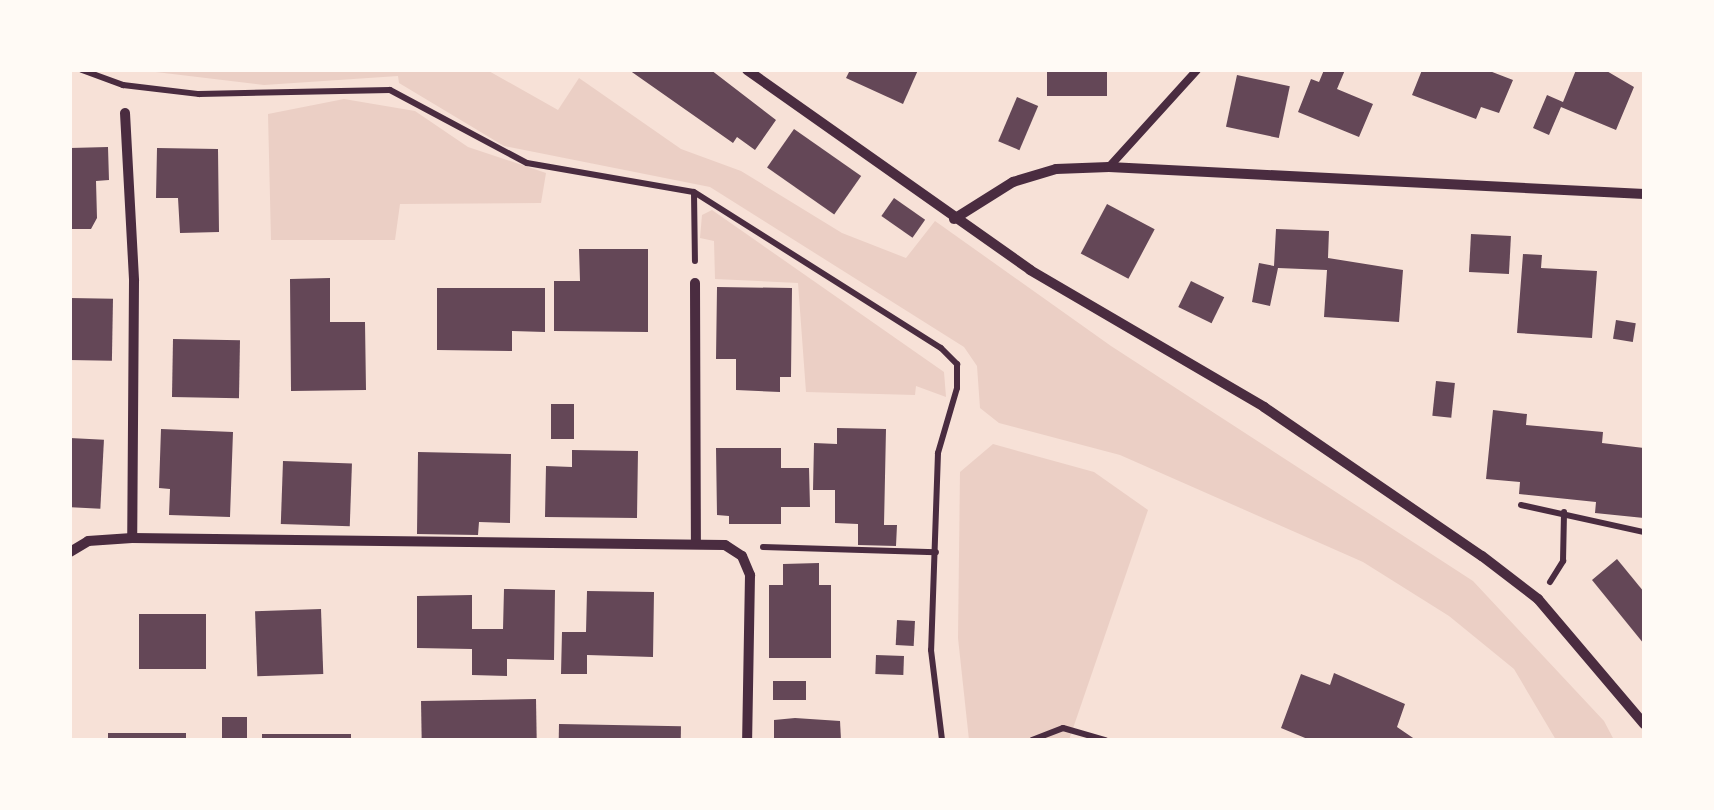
<!DOCTYPE html>
<html>
<head>
<meta charset="utf-8">
<style>
	body { margin:0 }
	#map { position:relative; width:1714px; height:810px; overflow:hidden; background:#f7e1d7; font-family:Jost,sans-serif }
	div>[style] { position:absolute }
	.green>* { inset:0; background:#ebcfc5 }
	.building>* { inset:0; background:#644757; transform-origin:0 0 }
	.path>* { height:6px; margin:-3px; padding:0 3px; transform-origin:3px; border-radius:3px; background:#4a2c40 }
	.service>* { height:8px; margin:-4px; padding:0 4px; transform-origin:4px; border-radius:4px; background:#4a2c40 }
	.minor>* { height:10px; margin:-5px; padding:0 5px; transform-origin:5px; border-radius:5px; background:#4a2c40 }
	span { translate:-50% -50%; white-space:nowrap; text-align:center; line-height:1.15; -webkit-text-stroke:9px #fffaf5; paint-order:stroke }
	.frame { position:absolute; inset:0; border:72px solid #fffaf5; pointer-events:none }
</style>
</head>
<body>
<div id="map">
	<div class="green">
		<div style="clip-path:polygon(139px 70px,487px 70px,558px 110px,579px 78px,681px 149px,741px 171px,842px 233px,906px 258px,935px 221px,1111px 346px,1473px 581px,1604px 721px,1614px 740px,1556px 740px,1514px 669px,1449px 616px,1363px 562px,1120px 455px,999px 423px,980px 408px,977px 366px,964px 347px,710px 187px,504px 146px,399px 83px,398px 76px,264px 85px)"></div>
		<div style="clip-path:polygon(344px 99px,415px 111px,468px 147px,546px 173px,541px 203px,400px 204px,395px 240px,271px 240px,268px 114px)"></div>
		<div style="clip-path:polygon(712px 210px,944px 372px,946px 397px,916px 386px,915px 395px,806px 392px,798px 283px,715px 279px,714px 241px,700px 238px,702px 215px)"></div>
		<div style="clip-path:polygon(993px 444px,1094px 472px,1148px 510px,1069px 740px,969px 740px,958px 638px,960px 472px)"></div>
	</div>
	<div class="building">
		<div style="clip-path:polygon(629px 70px,711px 70px,776px 120px,755px 150px,737px 137px,733px 143px)"></div>
		<div style="clip-path:polygon(850px 70px,918px 70px,903px 104px,846px 78px)"></div>
		<div style="left:1047px;top:70px;width:60px;height:26px"></div>
		<div style="clip-path:polygon(1324px 70px,1345px 70px,1337px 89px,1373px 104px,1359px 137px,1298px 112px,1311px 79px,1319px 82px)"></div>
		<div style="clip-path:polygon(1422px 70px,1487px 70px,1513px 80px,1499px 113px,1481px 107px,1476px 119px,1412px 95px)"></div>
		<div style="clip-path:polygon(1576px 70px,1605px 70px,1634px 87px,1616px 130px,1561px 107px,1549px 135px,1533px 128px,1547px 95px,1563px 102px)"></div>
		<div style="left:1237px;top:75px;width:54px;height:53px;rotate:12deg"></div>
		<div style="left:1017px;top:97px;width:23px;height:48px;rotate:23deg"></div>
		<div style="left:794px;top:129px;width:82px;height:47px;rotate:35deg"></div>
		<div style="clip-path:polygon(108px 147px,109px 180px,96px 181px,97px 218px,91px 229px,70px 229px,70px 148px)"></div>
		<div style="clip-path:polygon(157px 148px,218px 149px,219px 232px,180px 233px,178px 198px,156px 198px)"></div>
		<div style="left:894px;top:198px;width:38px;height:22px;rotate:35deg"></div>
		<div style="left:1107px;top:204px;width:54px;height:56px;rotate:28deg"></div>
		<div style="clip-path:polygon(1276px 229px,1329px 231px,1328px 258px,1403px 270px,1399px 322px,1324px 317px,1327px 270px,1278px 268px,1270px 306px,1252px 302px,1259px 263px,1274px 266px)"></div>
		<div style="left:1471px;top:234px;width:40px;height:38px;rotate:3deg"></div>
		<div style="clip-path:polygon(579px 249px,648px 249px,648px 332px,554px 331px,554px 281px,580px 281px)"></div>
		<div style="clip-path:polygon(1523px 254px,1542px 255px,1541px 268px,1597px 271px,1592px 338px,1517px 333px)"></div>
		<div style="clip-path:polygon(330px 278px,330px 322px,365px 322px,366px 390px,291px 391px,290px 279px)"></div>
		<div style="left:1191px;top:281px;width:37px;height:29px;rotate:26deg"></div>
		<div style="clip-path:polygon(717px 287px,792px 288px,791px 377px,780px 377px,780px 392px,736px 390px,736px 359px,716px 359px)"></div>
		<div style="clip-path:polygon(437px 288px,545px 288px,545px 332px,512px 331px,512px 351px,437px 350px)"></div>
		<div style="left:70px;top:298px;width:43px;height:62px;rotate:1deg"></div>
		<div style="left:1616px;top:320px;width:20px;height:19px;rotate:9deg"></div>
		<div style="left:173px;top:339px;width:67px;height:58px;rotate:1deg"></div>
		<div style="left:1436px;top:381px;width:19px;height:35px;rotate:6deg"></div>
		<div style="left:551px;top:404px;width:23px;height:35px"></div>
		<div style="clip-path:polygon(1493px 410px,1527px 414px,1526px 425px,1603px 432px,1602px 443px,1644px 448px,1644px 518px,1595px 513px,1596px 502px,1519px 494px,1520px 482px,1486px 479px)"></div>
		<div style="clip-path:polygon(837px 428px,886px 429px,884px 525px,897px 525px,896px 546px,858px 545px,858px 524px,835px 523px,835px 490px,813px 490px,814px 443px,837px 444px)"></div>
		<div style="clip-path:polygon(161px 429px,233px 432px,230px 517px,169px 515px,170px 489px,159px 488px)"></div>
		<div style="left:70px;top:438px;width:34px;height:69px;rotate:3deg"></div>
		<div style="clip-path:polygon(716px 448px,781px 448px,781px 468px,809px 468px,810px 507px,781px 507px,781px 524px,729px 524px,729px 516px,717px 515px)"></div>
		<div style="clip-path:polygon(572px 450px,638px 451px,637px 518px,545px 517px,546px 466px,572px 467px)"></div>
		<div style="clip-path:polygon(418px 452px,511px 454px,510px 523px,479px 522px,478px 535px,417px 534px)"></div>
		<div style="left:283px;top:461px;width:69px;height:63px;rotate:2deg"></div>
		<div style="clip-path:polygon(1617px 559px,1644px 592px,1644px 644px,1592px 580px)"></div>
		<div style="clip-path:polygon(819px 563px,819px 585px,831px 585px,831px 658px,769px 658px,769px 585px,783px 585px,783px 564px)"></div>
		<div style="clip-path:polygon(504px 589px,555px 590px,554px 660px,507px 659px,507px 676px,472px 675px,472px 649px,417px 648px,417px 596px,472px 595px,472px 629px,503px 629px)"></div>
		<div style="clip-path:polygon(587px 591px,654px 592px,653px 657px,587px 655px,587px 674px,561px 674px,562px 632px,586px 632px)"></div>
		<div style="left:321px;top:609px;width:65px;height:66px;rotate:88deg"></div>
		<div style="left:139px;top:614px;width:67px;height:55px"></div>
		<div style="left:897px;top:620px;width:18px;height:25px;rotate:3deg"></div>
		<div style="left:876px;top:655px;width:28px;height:19px;rotate:2deg"></div>
		<div style="clip-path:polygon(1334px 673px,1405px 704px,1397px 727px,1416px 740px,1310px 740px,1281px 728px,1301px 674px,1330px 685px)"></div>
		<div style="left:773px;top:681px;width:33px;height:19px"></div>
		<div style="left:536px;top:699px;width:41px;height:115px;rotate:89deg"></div>
		<div style="left:247px;top:717px;width:23px;height:25px;rotate:90deg"></div>
		<div style="clip-path:polygon(795px 718px,840px 721px,841px 740px,774px 740px,774px 720px)"></div>
		<div style="left:559px;top:724px;width:122px;height:16px;rotate:1deg"></div>
		<div style="left:108px;top:733px;width:78px;height:7px"></div>
		<div style="left:262px;top:734px;width:89px;height:6px"></div>
	</div>
	<div class="path">
		<div style="left:82px;top:70px;width:44px;rotate:20.1deg"></div>
		<div style="left:123px;top:85px;width:77px;rotate:6.8deg"></div>
		<div style="left:199px;top:94px;width:191px;rotate:-1.2deg"></div>
		<div style="left:390px;top:90px;width:155px;rotate:28.1deg"></div>
		<div style="left:527px;top:163px;width:169px;rotate:9.9deg"></div>
		<div style="left:694px;top:192px;width:292px;rotate:32.3deg"></div>
		<div style="left:941px;top:348px;width:23px;rotate:45deg"></div>
		<div style="left:957px;top:364px;width:24px;rotate:90deg"></div>
		<div style="left:957px;top:388px;width:68px;rotate:106.3deg"></div>
		<div style="left:938px;top:453px;width:197px;rotate:92deg"></div>
		<div style="left:931px;top:650px;width:91px;rotate:83deg"></div>
		<div style="left:694px;top:193px;width:68px;rotate:89.2deg"></div>
		<div style="left:1521px;top:505px;width:126px;rotate:12.4deg"></div>
		<div style="left:763px;top:547px;width:173px;rotate:1.7deg"></div>
		<div style="left:1550px;top:582px;width:25px;rotate:-58deg"></div>
		<div style="left:1563px;top:561px;width:49px;rotate:-88.8deg"></div>
		<div style="left:1032px;top:740px;width:33px;rotate:-21deg"></div>
		<div style="left:1063px;top:728px;width:44px;rotate:15.9deg"></div>
	</div>
	<div class="service">
		<div style="left:1109px;top:167px;width:131px;rotate:-47.8deg"></div>
	</div>
	<div class="minor">
		<div style="left:747px;top:70px;width:347px;rotate:35.2deg"></div>
		<div style="left:1030px;top:270px;width:271px;rotate:30.3deg"></div>
		<div style="left:1264px;top:407px;width:264px;rotate:34.4deg"></div>
		<div style="left:1482px;top:556px;width:71px;rotate:37.5deg"></div>
		<div style="left:1538px;top:599px;width:164px;rotate:49.7deg"></div>
		<div style="left:125px;top:113px;width:168px;rotate:86.9deg"></div>
		<div style="left:134px;top:281px;width:257px;rotate:90.4deg"></div>
		<div style="left:954px;top:219px;width:70px;rotate:-32.1deg"></div>
		<div style="left:1013px;top:182px;width:45px;rotate:-16.8deg"></div>
		<div style="left:1056px;top:169px;width:53px;rotate:-2.2deg"></div>
		<div style="left:1109px;top:167px;width:536px;rotate:2.89deg"></div>
		<div style="left:695px;top:283px;width:259px;rotate:89.8deg"></div>
		<div style="left:70px;top:552px;width:21px;rotate:-31deg"></div>
		<div style="left:88px;top:541px;width:44px;rotate:-3.9deg"></div>
		<div style="left:132px;top:538px;width:593px;rotate:0.68deg"></div>
		<div style="left:725px;top:545px;width:20px;rotate:33deg"></div>
		<div style="left:742px;top:556px;width:21px;rotate:67deg"></div>
		<div style="left:750px;top:575px;width:165px;rotate:91deg"></div>
	</div>
	<div class="frame"></div>
</div>
</body>
</html>
